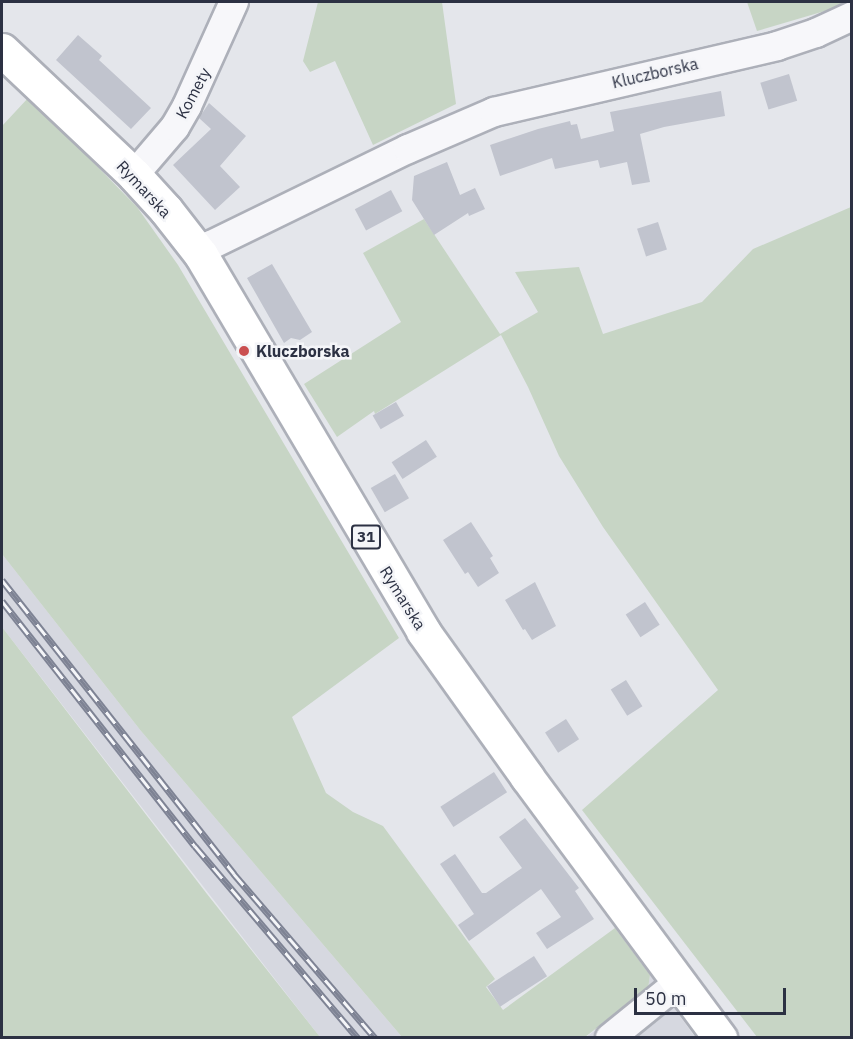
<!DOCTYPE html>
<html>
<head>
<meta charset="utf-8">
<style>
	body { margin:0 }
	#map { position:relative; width:853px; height:1039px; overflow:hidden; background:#e4e6eb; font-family:"IBM Plex Sans",sans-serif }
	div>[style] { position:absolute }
	.built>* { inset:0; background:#d6d8e0 }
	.green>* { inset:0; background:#c7d5c5 }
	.building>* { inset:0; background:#c1c4ce; transform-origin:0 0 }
	.roads { filter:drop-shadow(2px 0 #adb0b9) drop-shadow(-2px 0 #adb0b9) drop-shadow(0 2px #adb0b9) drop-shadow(0 -2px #adb0b9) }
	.minor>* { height:28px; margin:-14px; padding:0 14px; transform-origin:14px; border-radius:14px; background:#f7f7fa }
	.major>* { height:33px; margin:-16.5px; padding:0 16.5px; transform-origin:16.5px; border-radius:16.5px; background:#fff }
	.rail>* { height:7px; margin-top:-3.5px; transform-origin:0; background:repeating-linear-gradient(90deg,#f4f5f8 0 14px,#7e8394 0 28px); box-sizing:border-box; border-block:2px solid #7e8394 }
	.dots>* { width:16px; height:16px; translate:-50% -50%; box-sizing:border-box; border:3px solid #f4f5f8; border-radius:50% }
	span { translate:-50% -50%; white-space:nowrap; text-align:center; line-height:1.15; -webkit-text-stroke:5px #f4f5f8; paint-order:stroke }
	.shield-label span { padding:2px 4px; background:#f4f5f8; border:2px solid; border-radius:4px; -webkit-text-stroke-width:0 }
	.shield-label { font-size:15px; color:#2c3143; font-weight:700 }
	.street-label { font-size:16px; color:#2c3143 }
	.poi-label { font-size:16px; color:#2c3143; font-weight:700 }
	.left { translate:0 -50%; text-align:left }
	.frame { position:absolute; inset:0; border:3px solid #2c3143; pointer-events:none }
	.scale { position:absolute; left:634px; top:988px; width:152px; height:27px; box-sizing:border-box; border:3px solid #2c3143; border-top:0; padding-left:8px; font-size:18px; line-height:21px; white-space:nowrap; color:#2c3143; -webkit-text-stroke:4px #f4f5f8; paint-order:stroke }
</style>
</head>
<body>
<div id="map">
	<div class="built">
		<div style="clip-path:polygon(2px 554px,141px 731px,402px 1037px,320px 1037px,2px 627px)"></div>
		<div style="clip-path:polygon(650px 975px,695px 1037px,585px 1038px,641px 996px,648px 989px)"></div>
	</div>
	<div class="green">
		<div style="clip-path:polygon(318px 2px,442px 2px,456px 104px,373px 145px,335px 61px,310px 72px,303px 61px)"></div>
		<div style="clip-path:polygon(747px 2px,851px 2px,852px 3px,757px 31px)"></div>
		<div style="clip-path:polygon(29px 97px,137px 207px,178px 265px,399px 638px,292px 717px,326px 793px,353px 812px,383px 826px,495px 979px,486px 987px,503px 1010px,615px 928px,650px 975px,648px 989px,585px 1037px,402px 1037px,141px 731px,2px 554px,2px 126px)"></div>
		<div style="clip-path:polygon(851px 207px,851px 1037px,757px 1037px,582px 810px,718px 690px,603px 527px,559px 456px,528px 387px,501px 335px,375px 414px,374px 411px,337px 437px,304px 384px,401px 322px,363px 253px,424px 219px,500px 334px,538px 312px,515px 272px,579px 267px,603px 334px,702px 302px,753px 249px)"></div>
		<div style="clip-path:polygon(2px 627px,207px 894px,320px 1037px,2px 1037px)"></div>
	</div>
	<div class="building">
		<div style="clip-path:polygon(78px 35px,102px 56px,99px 60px,151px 108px,131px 129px,56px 60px)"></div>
		<div style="left:789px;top:74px;width:28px;height:30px;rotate:73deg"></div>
		<div style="clip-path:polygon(721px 91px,725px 116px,664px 127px,640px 134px,650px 182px,632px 185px,627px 162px,600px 168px,598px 160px,555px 169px,552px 158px,500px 176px,490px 145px,538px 129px,570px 121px,571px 125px,577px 124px,581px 139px,614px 131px,610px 112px)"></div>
		<div style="clip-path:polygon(209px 103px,246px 136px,220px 166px,240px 187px,215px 210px,173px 165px,211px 129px,199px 118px)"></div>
		<div style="clip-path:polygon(447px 162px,460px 195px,475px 188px,485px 209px,469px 216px,468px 213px,434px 235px,412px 200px,414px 176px)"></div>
		<div style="left:391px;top:190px;width:24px;height:41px;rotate:62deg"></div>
		<div style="left:658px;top:222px;width:29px;height:22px;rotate:72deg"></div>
		<div style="clip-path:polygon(272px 264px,312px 332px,300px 340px,291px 338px,284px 343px,247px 278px)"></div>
		<div style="left:396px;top:402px;width:16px;height:27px;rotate:60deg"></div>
		<div style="left:426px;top:440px;width:20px;height:41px;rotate:57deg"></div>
		<div style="left:395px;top:474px;width:28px;height:28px;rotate:60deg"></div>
		<div style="clip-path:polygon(471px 522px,493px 556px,490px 558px,499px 573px,478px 587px,468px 572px,465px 574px,443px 540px)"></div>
		<div style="clip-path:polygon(535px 582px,556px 626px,532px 640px,525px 629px,523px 630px,505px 600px)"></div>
		<div style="left:645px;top:602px;width:27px;height:23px;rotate:57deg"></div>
		<div style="left:626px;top:680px;width:31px;height:18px;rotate:58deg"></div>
		<div style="left:566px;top:719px;width:24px;height:25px;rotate:57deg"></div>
		<div style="left:494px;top:772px;width:24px;height:64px;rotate:57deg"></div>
		<div style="clip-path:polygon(525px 818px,579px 888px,575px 891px,594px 919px,547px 949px,536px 933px,561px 917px,541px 889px,469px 941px,458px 925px,474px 914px,440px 864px,455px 854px,482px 893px,486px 893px,522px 868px,499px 837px)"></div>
		<div style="left:534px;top:956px;width:24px;height:56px;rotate:57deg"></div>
	</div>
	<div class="roads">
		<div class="minor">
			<div style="left:134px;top:175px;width:63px;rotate:-49.5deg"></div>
			<div style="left:175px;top:127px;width:24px;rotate:-60deg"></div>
			<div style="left:187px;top:106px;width:114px;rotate:-65.7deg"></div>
			<div style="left:201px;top:255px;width:14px;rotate:-45deg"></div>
			<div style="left:211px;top:245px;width:219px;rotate:-26deg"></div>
			<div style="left:408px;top:149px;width:94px;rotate:-23.3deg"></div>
			<div style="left:494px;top:112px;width:291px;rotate:-13.1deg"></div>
			<div style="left:777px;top:46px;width:41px;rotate:-18.4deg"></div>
			<div style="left:816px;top:33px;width:40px;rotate:-25deg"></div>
			<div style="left:610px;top:1038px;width:87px;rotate:-39deg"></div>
		</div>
		<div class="major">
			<div style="left:2px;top:50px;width:182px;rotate:43.4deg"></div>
			<div style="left:134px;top:175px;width:47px;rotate:47.6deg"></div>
			<div style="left:166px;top:210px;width:57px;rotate:52.1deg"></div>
			<div style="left:201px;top:255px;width:437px;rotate:59.4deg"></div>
			<div style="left:423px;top:631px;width:179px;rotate:54.5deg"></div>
			<div style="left:527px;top:777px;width:325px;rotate:53.5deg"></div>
		</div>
	</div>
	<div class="rail">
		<div style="left:2px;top:580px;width:375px;rotate:51.7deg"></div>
		<div style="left:234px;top:874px;width:216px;rotate:49.3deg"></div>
		<div style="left:2px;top:601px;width:312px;rotate:51.8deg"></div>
		<div style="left:195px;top:846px;width:252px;rotate:49.7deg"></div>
	</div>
	<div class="dots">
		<div style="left:244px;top:351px;background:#ca4f50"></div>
	</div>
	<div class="shield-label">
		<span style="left:366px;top:537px">31</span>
	</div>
	<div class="street-label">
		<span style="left:655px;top:73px;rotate:-13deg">Kluczborska</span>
		<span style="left:193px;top:93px;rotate:-62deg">Komety</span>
		<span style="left:144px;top:189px;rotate:47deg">Rymarska</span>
		<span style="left:403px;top:598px;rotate:58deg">Rymarska</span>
	</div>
	<div class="poi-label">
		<span class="left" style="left:256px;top:351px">Kluczborska</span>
	</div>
	<div class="frame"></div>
	<div class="scale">50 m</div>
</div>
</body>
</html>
